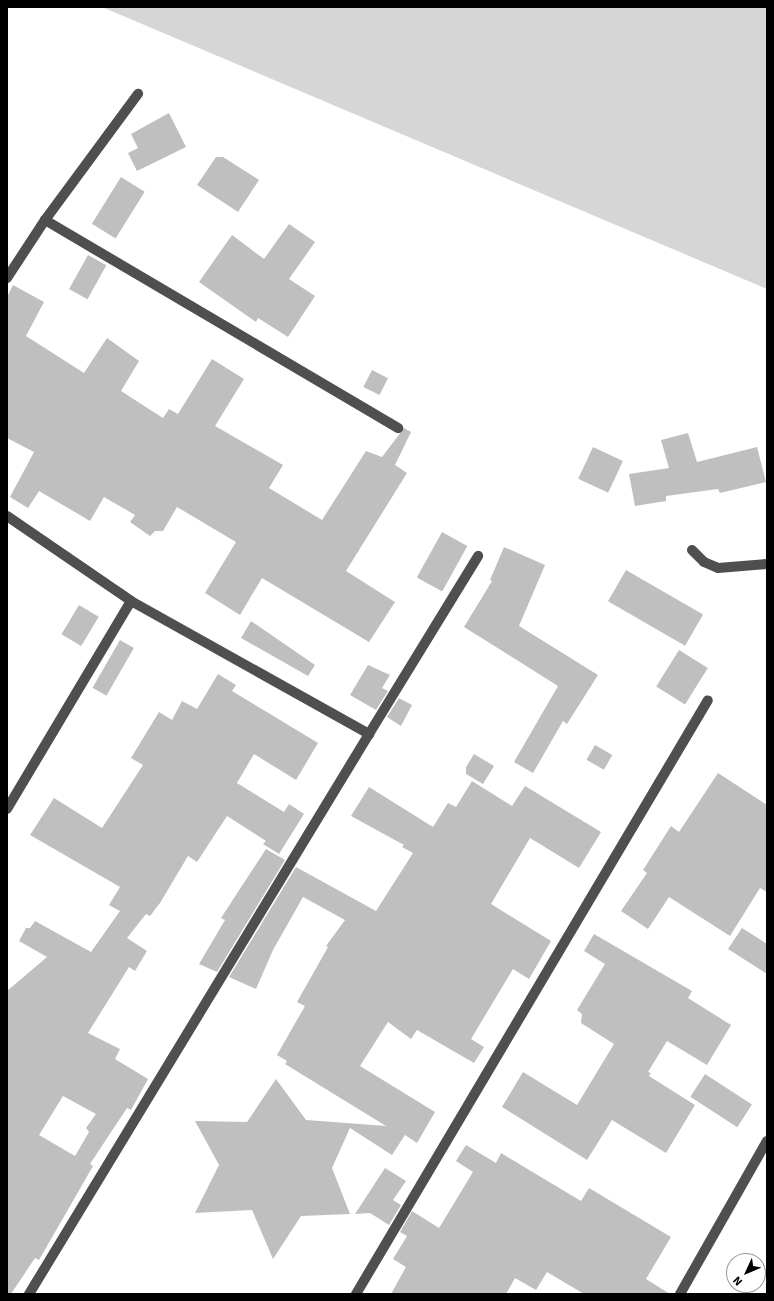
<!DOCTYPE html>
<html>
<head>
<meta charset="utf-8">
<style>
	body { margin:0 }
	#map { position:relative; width:774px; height:1301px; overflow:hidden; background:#fff; font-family:Signika,sans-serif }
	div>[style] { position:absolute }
	.green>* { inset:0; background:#d6d6d6 }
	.building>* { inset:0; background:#bfbfbf; transform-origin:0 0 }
	.minor>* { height:10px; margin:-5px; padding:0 5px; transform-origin:5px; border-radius:5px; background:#4f4f4f }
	span { translate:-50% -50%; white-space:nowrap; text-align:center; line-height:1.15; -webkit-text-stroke:3.5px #fff; paint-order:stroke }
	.frame { position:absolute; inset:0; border:8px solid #000; pointer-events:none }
	.north { position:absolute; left:726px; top:1253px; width:40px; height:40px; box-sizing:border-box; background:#fff; border:1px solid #999; border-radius:50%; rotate:226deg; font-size:11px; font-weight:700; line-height:16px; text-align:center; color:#000 }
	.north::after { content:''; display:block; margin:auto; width:14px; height:18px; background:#000; clip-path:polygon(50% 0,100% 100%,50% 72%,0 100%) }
</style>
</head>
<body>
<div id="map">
	<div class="green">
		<div style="clip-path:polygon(102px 7px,767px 7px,767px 289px)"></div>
	</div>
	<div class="building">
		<div style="clip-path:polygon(169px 113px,186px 147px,137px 171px,128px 153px,138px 148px,131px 134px)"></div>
		<div style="clip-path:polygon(216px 157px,223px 157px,259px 180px,238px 212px,197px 185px)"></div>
		<div style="left:121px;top:177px;width:28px;height:55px;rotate:32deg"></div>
		<div style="clip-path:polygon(289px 224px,315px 242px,289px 279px,315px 296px,288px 337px,258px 318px,256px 322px,199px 282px,232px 235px,264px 259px)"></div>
		<div style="left:88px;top:255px;width:21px;height:39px;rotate:29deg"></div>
		<div style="clip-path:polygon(13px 285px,44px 302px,26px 336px,84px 373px,107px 338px,139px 361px,121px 391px,163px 418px,169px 409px,178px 414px,212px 359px,244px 379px,215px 426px,283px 465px,269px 488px,322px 520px,366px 451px,382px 457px,404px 428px,411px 432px,395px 465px,407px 473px,346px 571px,395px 602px,369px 642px,262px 578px,240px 615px,205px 593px,236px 542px,177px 507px,163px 531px,155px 531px,150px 536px,130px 522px,135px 515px,104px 497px,90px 521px,39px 491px,28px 508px,10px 497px,34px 452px,7px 438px,7px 297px)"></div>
		<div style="left:372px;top:370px;width:18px;height:19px;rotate:27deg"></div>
		<div style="clip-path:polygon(688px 433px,697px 462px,757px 447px,766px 482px,720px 493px,718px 489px,666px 496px,666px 501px,635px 506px,629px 474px,669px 468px,661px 440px)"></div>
		<div style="left:593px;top:447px;width:33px;height:35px;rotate:25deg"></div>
		<div style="left:442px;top:532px;width:29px;height:52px;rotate:29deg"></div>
		<div style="clip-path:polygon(504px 547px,545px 565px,519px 626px,598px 675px,567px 724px,563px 721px,533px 773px,514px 762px,558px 686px,464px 627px,492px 581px,490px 580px)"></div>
		<div style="left:626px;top:570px;width:89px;height:36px;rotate:30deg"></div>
		<div style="left:79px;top:605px;width:23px;height:34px;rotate:31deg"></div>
		<div style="clip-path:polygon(251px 621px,315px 665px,308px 676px,241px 638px)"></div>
		<div style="left:120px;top:640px;width:16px;height:55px;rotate:30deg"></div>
		<div style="left:679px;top:650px;width:34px;height:43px;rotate:32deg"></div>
		<div style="clip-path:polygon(368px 665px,390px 675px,382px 688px,388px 691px,376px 710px,350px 695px)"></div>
		<div style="clip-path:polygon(evenodd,218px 674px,236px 685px,232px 691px,318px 743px,296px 780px,254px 754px,237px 783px,284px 812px,289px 804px,304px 814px,279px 854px,263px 844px,266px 841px,227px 816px,197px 862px,188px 856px,160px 903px,150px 916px,146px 914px,127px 938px,147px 951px,135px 971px,129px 967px,88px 1033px,120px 1049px,115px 1059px,148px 1079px,131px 1110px,127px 1108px,90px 1164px,93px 1166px,39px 1260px,35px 1258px,11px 1294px,7px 1294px,7px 991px,47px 957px,19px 941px,26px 928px,30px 928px,35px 921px,91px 952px,120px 911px,109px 905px,120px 887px,30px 835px,54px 798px,102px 828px,143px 765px,131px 758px,159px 712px,172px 720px,182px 701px,197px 709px,218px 674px,63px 1096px,96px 1114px,86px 1128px,89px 1132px,75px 1156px,39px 1135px,63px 1096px)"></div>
		<div style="clip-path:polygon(399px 698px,412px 705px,401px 726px,387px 717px)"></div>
		<div style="left:595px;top:745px;width:20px;height:17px;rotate:30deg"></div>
		<div style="clip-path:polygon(474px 754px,494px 766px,483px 784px,466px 774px,466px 767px)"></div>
		<div style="clip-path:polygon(718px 773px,767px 805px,767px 892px,760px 888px,730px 936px,669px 897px,648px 929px,621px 911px,647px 873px,643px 870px,671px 826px,679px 832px)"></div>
		<div style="clip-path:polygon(472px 781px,512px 806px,525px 786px,601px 832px,579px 868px,530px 838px,491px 904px,551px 941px,529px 979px,513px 969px,471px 1039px,484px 1047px,474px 1063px,417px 1030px,411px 1039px,388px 1022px,360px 1066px,435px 1112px,417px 1143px,405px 1135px,392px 1155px,350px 1128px,332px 1168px,350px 1214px,301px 1216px,273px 1259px,252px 1210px,195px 1213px,219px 1165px,195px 1121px,247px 1122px,276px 1079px,306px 1120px,386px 1126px,285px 1064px,287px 1061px,277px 1055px,305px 1006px,297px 1002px,328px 947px,326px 946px,345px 920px,303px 897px,273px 950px,256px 989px,229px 977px,296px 867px,376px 911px,413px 853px,402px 847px,404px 845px,351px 816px,369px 787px,433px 827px,448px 803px,456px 807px)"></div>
		<div style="clip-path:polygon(266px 849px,285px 860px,217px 972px,199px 964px,225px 920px,221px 918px)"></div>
		<div style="clip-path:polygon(742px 928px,767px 944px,767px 974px,728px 949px)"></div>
		<div style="clip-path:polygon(594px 934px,692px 991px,688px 998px,731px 1025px,707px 1065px,667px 1041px,648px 1072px,651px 1073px,649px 1076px,695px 1105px,666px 1153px,612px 1120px,587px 1160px,502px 1107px,523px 1072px,577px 1105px,614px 1044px,581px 1023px,582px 1014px,577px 1010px,605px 964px,584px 951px)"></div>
		<div style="left:705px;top:1074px;width:56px;height:27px;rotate:33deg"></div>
		<div style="clip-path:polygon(466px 1145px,496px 1163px,501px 1153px,581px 1201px,589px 1188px,671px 1237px,646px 1279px,670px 1294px,584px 1294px,547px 1272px,536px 1290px,515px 1278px,506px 1294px,391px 1294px,406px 1267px,393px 1259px,407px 1236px,400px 1232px,412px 1211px,439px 1228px,473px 1172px,456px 1161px)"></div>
		<div style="clip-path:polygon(385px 1168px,406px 1181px,393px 1200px,401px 1205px,389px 1225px,370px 1213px,355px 1214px)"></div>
	</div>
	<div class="minor">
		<div style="left:45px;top:220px;width:410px;rotate:30.5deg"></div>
		<div style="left:7px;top:278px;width:69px;rotate:-56.8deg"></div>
		<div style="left:45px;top:220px;width:157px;rotate:-53.6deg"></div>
		<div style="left:7px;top:516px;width:150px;rotate:34.4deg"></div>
		<div style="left:131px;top:601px;width:273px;rotate:29.2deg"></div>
		<div style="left:369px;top:734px;width:655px;rotate:121.26deg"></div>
		<div style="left:692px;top:550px;width:17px;rotate:45deg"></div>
		<div style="left:704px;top:562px;width:15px;rotate:23deg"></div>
		<div style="left:718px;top:568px;width:49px;rotate:-4.7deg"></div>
		<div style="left:369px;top:734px;width:209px;rotate:-58.5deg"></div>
		<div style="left:7px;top:809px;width:242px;rotate:-59.2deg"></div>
		<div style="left:356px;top:1294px;width:690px;rotate:-59.35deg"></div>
		<div style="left:680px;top:1294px;width:176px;rotate:-60.4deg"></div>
	</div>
	<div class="frame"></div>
	<div class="north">N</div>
</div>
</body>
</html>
